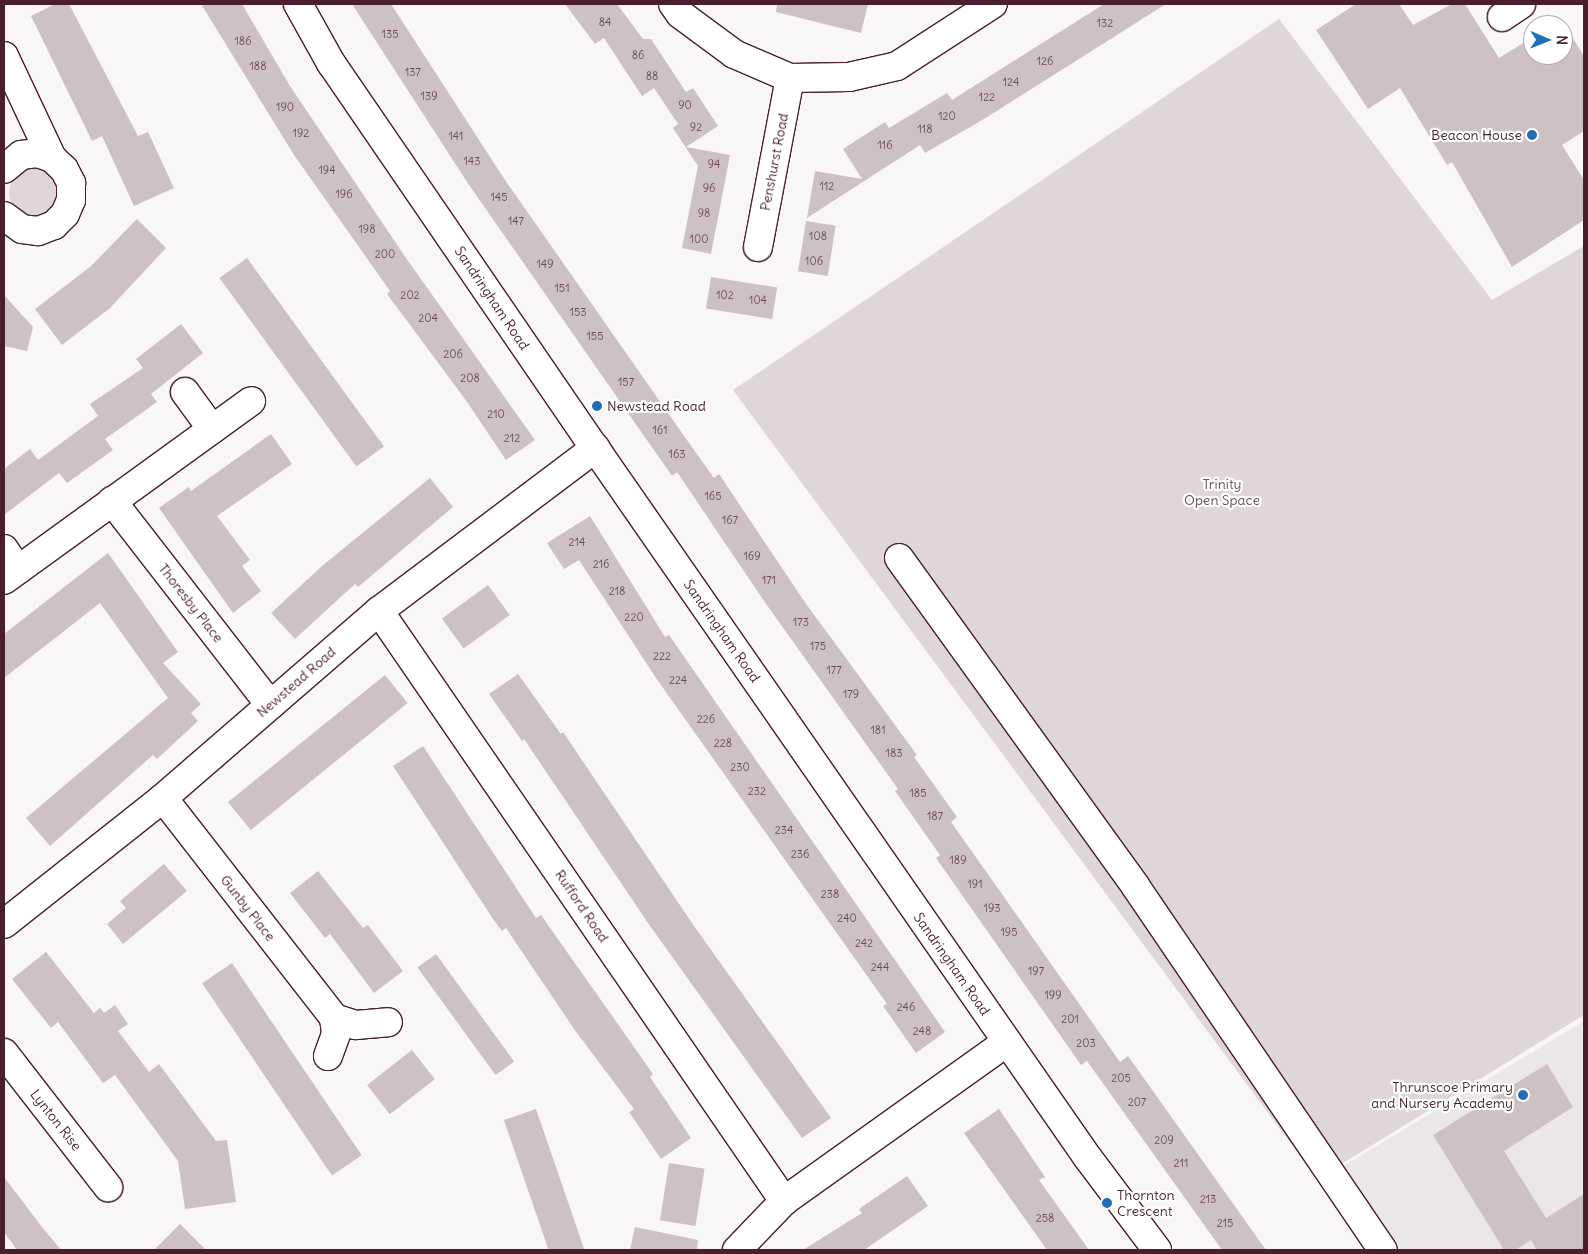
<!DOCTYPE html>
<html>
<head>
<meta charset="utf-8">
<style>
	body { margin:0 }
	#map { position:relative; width:1588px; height:1254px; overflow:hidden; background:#f8f6f7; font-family:Delius,sans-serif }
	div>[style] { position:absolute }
	.built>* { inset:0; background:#ebe6e8 }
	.green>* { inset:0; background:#ded6d9 }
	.round { border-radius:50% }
	.building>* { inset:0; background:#cdc1c4; transform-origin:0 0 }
	.roads { filter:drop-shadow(1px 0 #4a1f2b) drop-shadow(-1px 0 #4a1f2b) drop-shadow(0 1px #4a1f2b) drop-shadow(0 -1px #4a1f2b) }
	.minor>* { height:28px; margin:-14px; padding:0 14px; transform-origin:14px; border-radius:14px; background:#fff }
	.dots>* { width:14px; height:14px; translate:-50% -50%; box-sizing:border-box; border:2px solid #fff; border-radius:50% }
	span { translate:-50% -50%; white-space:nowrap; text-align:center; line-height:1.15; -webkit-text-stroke:4.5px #fff; paint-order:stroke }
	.number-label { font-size:11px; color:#6b4851 }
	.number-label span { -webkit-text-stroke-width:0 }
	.poi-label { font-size:14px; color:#4a1f2b }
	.right { translate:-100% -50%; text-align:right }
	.left { translate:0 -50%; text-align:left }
	.street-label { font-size:14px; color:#4a1f2b }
	.park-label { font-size:14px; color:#6f4d56 }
	.frame { position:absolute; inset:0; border:5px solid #4a1f2b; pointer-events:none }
	.north { position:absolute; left:1523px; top:15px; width:50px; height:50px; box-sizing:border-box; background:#fff; border:1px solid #b7a5aa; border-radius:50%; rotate:91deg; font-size:14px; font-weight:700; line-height:20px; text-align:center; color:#4a1f2b }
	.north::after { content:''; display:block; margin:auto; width:18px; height:22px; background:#1f6fb2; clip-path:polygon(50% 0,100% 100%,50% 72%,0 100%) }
</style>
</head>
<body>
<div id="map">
	<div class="built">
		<div style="clip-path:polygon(1584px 1021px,1584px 1250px,1401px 1250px,1387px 1238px,1340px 1168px)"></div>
	</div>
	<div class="green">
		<div style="clip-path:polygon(1279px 19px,1492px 300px,1584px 246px,1584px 1015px,1317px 1179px,733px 390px)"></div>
		<div class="round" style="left:9px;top:168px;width:50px;height:50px"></div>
	</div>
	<div class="building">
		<div style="clip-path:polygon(55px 4px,69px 4px,138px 136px,148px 132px,174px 188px,134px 206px,102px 136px,92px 141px,31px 16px)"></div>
		<div style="clip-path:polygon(201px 4px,242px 4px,290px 86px,406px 258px,535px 440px,506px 460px,465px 399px,387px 294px,390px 291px,294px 155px)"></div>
		<div style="clip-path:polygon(352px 4px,391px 4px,503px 177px,682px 433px,714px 478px,719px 474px,804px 601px,917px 755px,914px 757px,957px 817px,951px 822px,997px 887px,1120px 1062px,1128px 1056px,1266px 1250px,1222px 1250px,1087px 1061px,1081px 1065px,936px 858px,940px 855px,895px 791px,898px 789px,764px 601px,677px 472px,672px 476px,467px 182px)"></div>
		<div style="clip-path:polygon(565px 4px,617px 4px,643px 39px,651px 39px,686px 92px,693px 88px,718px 126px,686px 147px,730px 155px,711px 254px,682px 248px,698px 166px,673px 128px,678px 124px,654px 88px,642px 96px,604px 38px,595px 44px)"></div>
		<div style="clip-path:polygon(777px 4px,868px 4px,861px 33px,776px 12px)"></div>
		<div style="clip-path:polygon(1104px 4px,1166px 4px,984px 119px,925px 153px,920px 145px,807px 218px,815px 171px,862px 179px,843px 149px,885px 122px,889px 128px,947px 93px,952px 100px)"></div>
		<div style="clip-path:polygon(1356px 4px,1399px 4px,1413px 25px,1452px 4px,1465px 4px,1499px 58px,1533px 37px,1533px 55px,1563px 55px,1563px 25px,1552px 25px,1561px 19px,1584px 56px,1584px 131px,1562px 145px,1584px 180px,1584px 220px,1512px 267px,1452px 162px,1447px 165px,1400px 88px,1368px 109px,1316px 30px)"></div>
		<div style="clip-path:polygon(137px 219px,166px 248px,110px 308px,62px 345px,35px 309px,90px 267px)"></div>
		<div style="left:806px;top:221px;width:30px;height:51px;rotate:9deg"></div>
		<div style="left:247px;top:258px;width:233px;height:34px;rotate:54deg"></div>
		<div style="left:711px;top:277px;width:67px;height:32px;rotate:9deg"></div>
		<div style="clip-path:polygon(4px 295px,33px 327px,27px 351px,4px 346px)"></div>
		<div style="clip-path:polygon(181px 324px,203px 353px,151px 394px,157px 402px,105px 439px,113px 450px,67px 483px,59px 473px,4px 515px,4px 469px,30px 449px,38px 460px,98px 416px,90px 404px,143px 368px,136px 359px)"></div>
		<div style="clip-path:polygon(271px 434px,292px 464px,217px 516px,250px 560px,242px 566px,261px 591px,233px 613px,159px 508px,189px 487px,191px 491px)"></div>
		<div style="clip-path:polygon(430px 478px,453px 507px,358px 587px,355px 584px,295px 639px,271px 613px,322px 566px)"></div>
		<div style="clip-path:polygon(590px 516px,665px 637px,669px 635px,945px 1032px,916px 1053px,883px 1006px,887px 1004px,656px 678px,579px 560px,564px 569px,547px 543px)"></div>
		<div style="clip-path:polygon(108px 553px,178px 652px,163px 663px,201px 704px,191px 713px,198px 721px,157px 759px,153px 755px,50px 846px,26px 818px,168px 698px,100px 603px,4px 678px,4px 634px)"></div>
		<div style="left:488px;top:585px;width:37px;height:57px;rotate:54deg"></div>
		<div style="clip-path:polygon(518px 674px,561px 734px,563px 732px,694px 926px,831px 1118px,802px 1138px,648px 923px,524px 739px,522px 741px,489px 694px)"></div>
		<div style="left:385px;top:675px;width:36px;height:202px;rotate:51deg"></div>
		<div style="clip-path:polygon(423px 746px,536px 918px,541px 915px,653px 1074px,650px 1077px,691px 1138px,661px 1159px,629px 1112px,634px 1109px,574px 1029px,506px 928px,502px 931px,493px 919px,393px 766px)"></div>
		<div style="clip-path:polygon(164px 864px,187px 891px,123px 944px,107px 924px,126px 908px,120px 901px)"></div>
		<div style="clip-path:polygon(318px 871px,363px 928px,368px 925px,403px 971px,374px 993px,330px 934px,325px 938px,290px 893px)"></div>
		<div style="clip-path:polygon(46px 952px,94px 1013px,100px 1008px,104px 1013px,115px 1005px,128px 1024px,118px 1031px,149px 1072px,159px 1064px,216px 1141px,227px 1140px,236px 1202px,185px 1209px,178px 1161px,115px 1075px,103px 1083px,58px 1022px,51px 1028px,12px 979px)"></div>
		<div style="left:436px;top:954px;width:133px;height:23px;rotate:54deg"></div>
		<div style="left:232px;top:963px;width:232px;height:36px;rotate:56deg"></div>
		<div style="left:412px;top:1050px;width:37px;height:57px;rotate:52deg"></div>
		<div style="clip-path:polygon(1547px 1064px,1573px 1107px,1504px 1151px,1546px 1218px,1584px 1194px,1584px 1250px,1537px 1250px,1531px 1240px,1515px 1250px,1504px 1250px,1433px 1135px)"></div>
		<div style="left:536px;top:1109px;width:149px;height:34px;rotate:71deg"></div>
		<div style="clip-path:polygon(999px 1109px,1045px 1177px,1039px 1180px,1089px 1250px,1047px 1250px,964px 1133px)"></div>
		<div style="left:669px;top:1163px;width:36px;height:58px;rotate:9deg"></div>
		<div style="clip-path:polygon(907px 1176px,928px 1206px,864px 1250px,803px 1250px,862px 1213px,859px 1209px)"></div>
		<div style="clip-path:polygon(4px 1177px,42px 1227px,61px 1250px,17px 1250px,4px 1232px)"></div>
		<div style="clip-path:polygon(180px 1224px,206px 1250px,154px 1250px)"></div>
		<div style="clip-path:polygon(635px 1227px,698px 1240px,697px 1250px,630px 1250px)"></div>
	</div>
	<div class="roads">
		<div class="minor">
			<div style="left:298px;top:4px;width:68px;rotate:60.8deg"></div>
			<div style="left:331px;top:63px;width:467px;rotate:55.6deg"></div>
			<div style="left:595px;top:448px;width:864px;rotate:55.23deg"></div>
			<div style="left:1088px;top:1158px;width:115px;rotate:53.1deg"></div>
			<div style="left:673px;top:4px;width:12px;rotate:55deg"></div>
			<div style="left:680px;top:14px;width:67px;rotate:36.5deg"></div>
			<div style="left:734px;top:54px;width:61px;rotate:23.2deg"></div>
			<div style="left:790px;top:78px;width:59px;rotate:-1deg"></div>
			<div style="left:849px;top:77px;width:49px;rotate:-12.9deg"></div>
			<div style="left:897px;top:66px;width:114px;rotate:-32.9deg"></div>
			<div style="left:1502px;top:17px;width:23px;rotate:-34deg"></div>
			<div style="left:4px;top:56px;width:113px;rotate:64.8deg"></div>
			<div style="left:52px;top:158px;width:16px;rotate:43deg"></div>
			<div style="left:64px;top:169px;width:16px;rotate:63deg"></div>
			<div style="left:71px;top:183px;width:17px;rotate:90deg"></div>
			<div style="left:71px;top:200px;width:15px;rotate:113deg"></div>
			<div style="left:65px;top:214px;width:16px;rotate:135deg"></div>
			<div style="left:54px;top:225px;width:17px;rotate:159deg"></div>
			<div style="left:38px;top:231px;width:16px;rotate:-173deg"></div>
			<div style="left:22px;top:229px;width:22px;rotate:-144deg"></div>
			<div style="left:4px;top:169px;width:22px;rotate:-39deg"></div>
			<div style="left:21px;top:155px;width:16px;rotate:-7deg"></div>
			<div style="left:37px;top:153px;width:16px;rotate:18deg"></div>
			<div style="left:758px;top:247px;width:172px;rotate:-79.3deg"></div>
			<div style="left:185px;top:392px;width:46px;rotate:53.9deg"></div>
			<div style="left:112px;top:501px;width:258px;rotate:52.2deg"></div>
			<div style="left:4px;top:549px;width:25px;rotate:56deg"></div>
			<div style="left:899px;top:558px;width:405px;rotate:54.2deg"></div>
			<div style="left:1136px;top:887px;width:439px;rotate:55.8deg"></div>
			<div style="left:4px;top:580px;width:305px;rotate:-35.9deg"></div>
			<div style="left:379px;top:611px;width:716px;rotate:55.53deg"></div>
			<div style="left:163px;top:798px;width:279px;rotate:52.1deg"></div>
			<div style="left:334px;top:1018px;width:23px;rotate:18deg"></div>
			<div style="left:356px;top:1025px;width:32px;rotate:-5deg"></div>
			<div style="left:4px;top:924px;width:203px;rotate:-38.4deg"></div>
			<div style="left:163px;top:798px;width:286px;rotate:-40.9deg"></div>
			<div style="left:379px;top:611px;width:271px;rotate:-37deg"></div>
			<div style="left:4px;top:1053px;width:170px;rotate:52.2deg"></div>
			<div style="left:328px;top:1056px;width:23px;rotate:-70deg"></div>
			<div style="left:336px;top:1034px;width:16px;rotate:-97deg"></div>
			<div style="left:737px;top:1250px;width:68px;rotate:-46.2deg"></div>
			<div style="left:784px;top:1201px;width:274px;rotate:-35.5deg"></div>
		</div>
	</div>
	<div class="dots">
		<div style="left:1532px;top:135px;background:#1f6fb2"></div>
		<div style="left:597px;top:406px;background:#1f6fb2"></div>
		<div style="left:1523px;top:1095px;background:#1f6fb2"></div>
		<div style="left:1107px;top:1203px;background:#1f6fb2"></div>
	</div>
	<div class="number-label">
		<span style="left:605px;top:22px">84</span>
		<span style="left:1105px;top:23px">132</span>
		<span style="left:390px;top:34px">135</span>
		<span style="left:243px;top:41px">186</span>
		<span style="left:638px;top:55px">86</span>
		<span style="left:1045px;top:61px">126</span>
		<span style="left:258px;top:66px">188</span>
		<span style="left:413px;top:72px">137</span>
		<span style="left:652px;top:76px">88</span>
		<span style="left:1011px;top:82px">124</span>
		<span style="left:429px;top:96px">139</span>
		<span style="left:987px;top:97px">122</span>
		<span style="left:685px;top:105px">90</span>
		<span style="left:285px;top:107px">190</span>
		<span style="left:947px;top:116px">120</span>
		<span style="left:696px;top:127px">92</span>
		<span style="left:925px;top:129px">118</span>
		<span style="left:301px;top:133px">192</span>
		<span style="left:456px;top:136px">141</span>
		<span style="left:885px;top:145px">116</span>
		<span style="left:472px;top:161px">143</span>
		<span style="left:714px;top:164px">94</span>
		<span style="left:327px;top:170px">194</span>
		<span style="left:827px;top:186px">112</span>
		<span style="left:709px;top:188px">96</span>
		<span style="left:344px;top:194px">196</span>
		<span style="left:499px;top:197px">145</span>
		<span style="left:704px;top:213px">98</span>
		<span style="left:516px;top:221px">147</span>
		<span style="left:367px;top:229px">198</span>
		<span style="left:818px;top:236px">108</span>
		<span style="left:699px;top:239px">100</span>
		<span style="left:385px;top:254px">200</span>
		<span style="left:814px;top:261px">106</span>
		<span style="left:545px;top:264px">149</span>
		<span style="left:562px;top:288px">151</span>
		<span style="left:410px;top:295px">202</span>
		<span style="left:725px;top:295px">102</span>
		<span style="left:758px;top:300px">104</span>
		<span style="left:578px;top:312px">153</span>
		<span style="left:428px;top:318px">204</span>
		<span style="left:595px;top:336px">155</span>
		<span style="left:453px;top:354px">206</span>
		<span style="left:470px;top:378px">208</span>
		<span style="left:626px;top:382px">157</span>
		<span style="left:496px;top:414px">210</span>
		<span style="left:660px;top:430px">161</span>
		<span style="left:512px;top:438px">212</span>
		<span style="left:677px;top:454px">163</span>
		<span style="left:713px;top:496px">165</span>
		<span style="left:730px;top:520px">167</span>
		<span style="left:577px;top:542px">214</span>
		<span style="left:752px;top:556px">169</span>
		<span style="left:601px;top:564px">216</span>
		<span style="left:769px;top:580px">171</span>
		<span style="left:617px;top:591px">218</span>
		<span style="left:634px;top:617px">220</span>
		<span style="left:801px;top:622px">173</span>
		<span style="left:818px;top:646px">175</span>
		<span style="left:662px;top:656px">222</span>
		<span style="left:834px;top:670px">177</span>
		<span style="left:678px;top:680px">224</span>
		<span style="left:851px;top:694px">179</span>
		<span style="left:706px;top:719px">226</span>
		<span style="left:878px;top:730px">181</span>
		<span style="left:723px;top:743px">228</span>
		<span style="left:894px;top:753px">183</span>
		<span style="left:740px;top:767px">230</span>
		<span style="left:757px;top:791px">232</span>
		<span style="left:918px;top:793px">185</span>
		<span style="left:935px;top:816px">187</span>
		<span style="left:784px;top:830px">234</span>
		<span style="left:800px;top:854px">236</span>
		<span style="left:958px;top:860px">189</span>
		<span style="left:975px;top:884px">191</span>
		<span style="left:830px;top:894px">238</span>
		<span style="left:992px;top:908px">193</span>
		<span style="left:847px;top:918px">240</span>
		<span style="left:1009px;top:932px">195</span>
		<span style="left:864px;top:943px">242</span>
		<span style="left:880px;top:967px">244</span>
		<span style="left:1036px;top:971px">197</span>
		<span style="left:1053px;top:995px">199</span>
		<span style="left:906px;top:1007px">246</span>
		<span style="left:1070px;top:1019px">201</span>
		<span style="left:922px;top:1031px">248</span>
		<span style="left:1086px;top:1043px">203</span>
		<span style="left:1121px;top:1078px">205</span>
		<span style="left:1137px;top:1102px">207</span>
		<span style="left:1164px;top:1140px">209</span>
		<span style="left:1181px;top:1163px">211</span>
		<span style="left:1208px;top:1199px">213</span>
		<span style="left:1045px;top:1218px">258</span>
		<span style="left:1225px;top:1223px">215</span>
	</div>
	<div class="poi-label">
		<span class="right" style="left:1522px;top:135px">Beacon House</span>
		<span class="left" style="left:607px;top:406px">Newstead Road</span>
		<span class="right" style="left:1513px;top:1095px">Thrunscoe Primary<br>and Nursery Academy</span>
		<span class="left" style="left:1117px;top:1203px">Thornton<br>Crescent</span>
	</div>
	<div class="street-label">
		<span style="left:774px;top:162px;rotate:-79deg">Penshurst Road</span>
		<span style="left:492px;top:298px;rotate:56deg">Sandringham Road</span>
		<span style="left:191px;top:603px;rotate:52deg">Thoresby Place</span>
		<span style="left:722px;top:631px;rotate:55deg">Sandringham Road</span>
		<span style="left:296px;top:682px;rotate:-41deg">Newstead Road</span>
		<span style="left:582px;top:906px;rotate:56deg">Rufford Road</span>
		<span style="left:248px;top:908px;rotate:52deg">Gunby Place</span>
		<span style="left:952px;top:964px;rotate:55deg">Sandringham Road</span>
		<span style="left:56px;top:1120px;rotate:52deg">Lynton Rise</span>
	</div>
	<div class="park-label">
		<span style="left:1222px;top:492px">Trinity<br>Open Space</span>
	</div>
	<div class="frame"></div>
	<div class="north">N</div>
</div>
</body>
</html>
